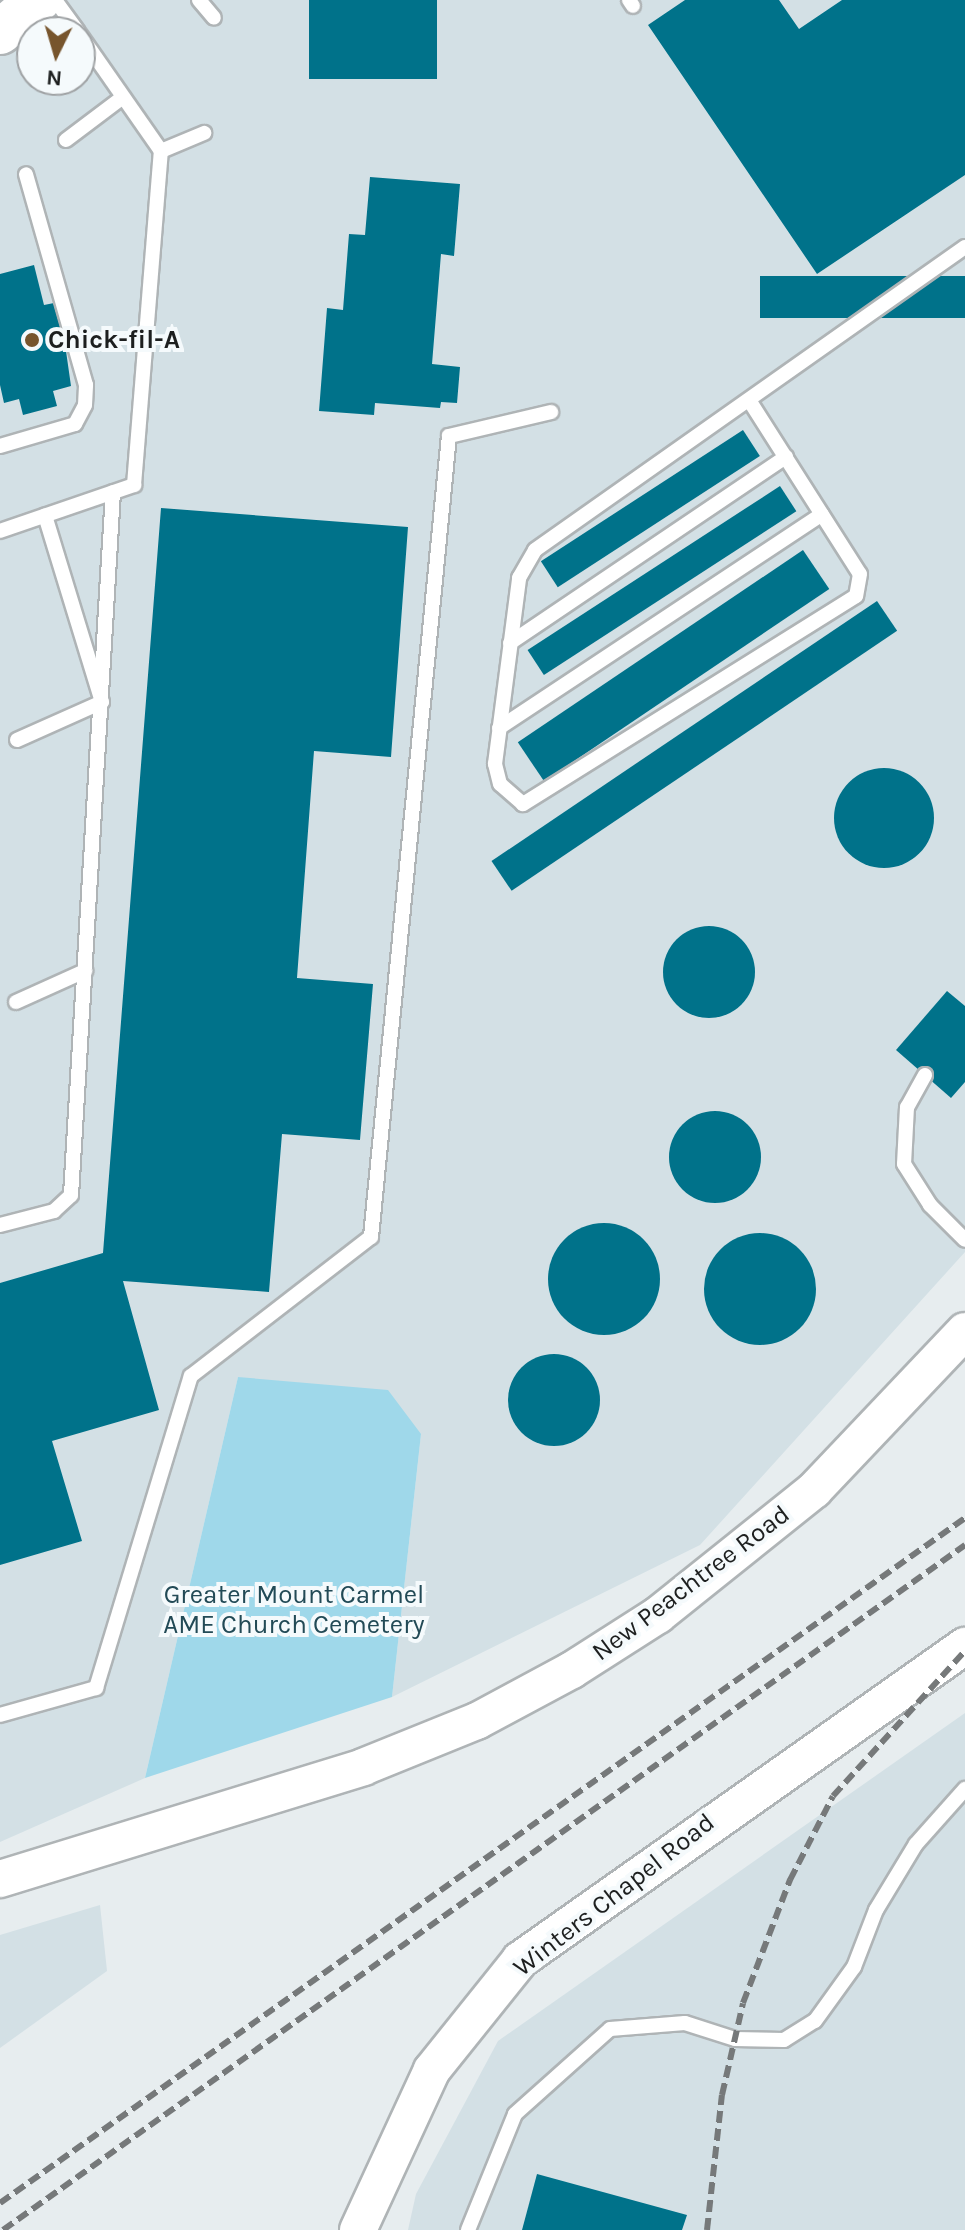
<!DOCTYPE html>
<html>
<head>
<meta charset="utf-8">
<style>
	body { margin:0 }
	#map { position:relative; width:965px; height:2230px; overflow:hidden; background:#e7edef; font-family:Karla,sans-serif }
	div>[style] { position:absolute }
	.built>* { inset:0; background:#d3e0e5 }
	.green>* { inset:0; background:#9fd8ea }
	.building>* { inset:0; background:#00728a; transform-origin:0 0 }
	.round { border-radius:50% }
	.roads { filter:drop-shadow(2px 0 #afb4b6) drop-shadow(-2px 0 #afb4b6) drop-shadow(0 2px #afb4b6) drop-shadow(0 -2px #afb4b6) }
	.service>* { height:14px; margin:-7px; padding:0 7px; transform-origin:7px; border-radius:7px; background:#fff }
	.tertiary>* { height:36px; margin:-18px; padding:0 18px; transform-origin:18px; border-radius:18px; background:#fff }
	.primary>* { height:44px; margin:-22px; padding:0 22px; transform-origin:22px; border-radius:22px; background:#fff }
	.rail>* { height:6px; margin-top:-3px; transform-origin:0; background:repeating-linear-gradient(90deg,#76797a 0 12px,transparent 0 18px) }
	.dots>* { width:22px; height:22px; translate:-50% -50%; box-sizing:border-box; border:4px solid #f5fafc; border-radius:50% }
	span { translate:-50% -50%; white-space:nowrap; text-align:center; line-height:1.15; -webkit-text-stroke:8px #f5fafc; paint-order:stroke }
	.poi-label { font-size:26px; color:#1d1f1f; font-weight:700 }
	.left { translate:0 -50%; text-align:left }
	.street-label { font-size:26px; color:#1d1f1f }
	.park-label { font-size:26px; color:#224a56 }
	.north { position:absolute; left:16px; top:16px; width:80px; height:80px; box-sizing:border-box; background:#f5fafc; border:2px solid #9fa2a4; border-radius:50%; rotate:185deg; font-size:22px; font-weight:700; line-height:32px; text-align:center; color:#1d1f1f }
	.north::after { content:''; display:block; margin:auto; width:28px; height:36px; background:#77552d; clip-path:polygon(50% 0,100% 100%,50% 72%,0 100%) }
</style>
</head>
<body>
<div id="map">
	<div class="built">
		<div style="clip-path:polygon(evenodd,0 0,965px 0,965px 1252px,700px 1545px,392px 1697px,421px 1434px,238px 1377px,145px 1778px,0 1842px,0 0,32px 32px,80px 32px,80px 80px,32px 80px,32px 32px)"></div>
		<div style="clip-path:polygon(965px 1713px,965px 2230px,408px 2230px,416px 2194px,498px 2041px)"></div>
		<div style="clip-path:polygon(100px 1905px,107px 1971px,0 2048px,0 1935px)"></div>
	</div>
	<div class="green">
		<div style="clip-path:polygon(238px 1377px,388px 1390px,421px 1434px,392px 1697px,145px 1778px)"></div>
	</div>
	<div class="building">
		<div style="left:309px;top:0;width:128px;height:79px"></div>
		<div style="clip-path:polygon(685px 0,779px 0,799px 29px,842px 0,965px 0,965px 175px,817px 274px,648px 25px)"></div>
		<div style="clip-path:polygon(370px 177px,460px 184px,454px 256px,441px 254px,432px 364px,460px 367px,457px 403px,441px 402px,440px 408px,375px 403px,374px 415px,319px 411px,327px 308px,343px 310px,349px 234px,365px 235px)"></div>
		<div style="clip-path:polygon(34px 265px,44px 305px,59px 302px,71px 386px,53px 391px,57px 406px,23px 415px,19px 399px,4px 403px,0 385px,0 274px)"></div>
		<div style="left:965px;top:276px;width:42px;height:205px;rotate:90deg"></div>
		<div style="left:743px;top:430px;width:31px;height:241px;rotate:57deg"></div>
		<div style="left:780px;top:486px;width:30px;height:301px;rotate:57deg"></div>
		<div style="clip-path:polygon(161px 508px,408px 527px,391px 757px,314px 751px,297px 978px,373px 984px,360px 1140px,282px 1134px,269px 1292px,123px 1281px,159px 1410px,52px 1441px,82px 1541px,0 1565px,0 1283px,103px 1253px)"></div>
		<div style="left:803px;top:550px;width:47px;height:344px;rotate:56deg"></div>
		<div style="left:877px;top:601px;width:36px;height:465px;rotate:56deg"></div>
		<div class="round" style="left:834px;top:768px;width:100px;height:100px"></div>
		<div class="round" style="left:663px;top:926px;width:92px;height:92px"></div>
		<div style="clip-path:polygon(947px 991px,965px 1006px,965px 1082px,951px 1098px,896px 1050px)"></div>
		<div class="round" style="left:669px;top:1111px;width:92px;height:92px"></div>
		<div class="round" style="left:548px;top:1223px;width:112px;height:112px"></div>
		<div class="round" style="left:704px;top:1233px;width:112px;height:112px"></div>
		<div class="round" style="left:508px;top:1354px;width:92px;height:92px"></div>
		<div style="clip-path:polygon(537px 2174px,687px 2215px,682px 2230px,522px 2230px)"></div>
	</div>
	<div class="roads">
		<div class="service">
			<div style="left:55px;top:0;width:39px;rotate:54deg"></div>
			<div style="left:199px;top:0;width:23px;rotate:50deg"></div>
			<div style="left:629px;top:0;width:7px;rotate:56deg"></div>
			<div style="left:66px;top:140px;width:71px;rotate:-37deg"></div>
			<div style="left:161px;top:151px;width:47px;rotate:-22.7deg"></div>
			<div style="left:749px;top:400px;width:206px;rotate:57.5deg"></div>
			<div style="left:860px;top:574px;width:22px;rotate:100deg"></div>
			<div style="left:856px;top:596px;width:393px;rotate:148deg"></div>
			<div style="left:523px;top:804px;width:30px;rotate:-139deg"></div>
			<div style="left:500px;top:784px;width:21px;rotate:-104deg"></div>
			<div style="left:495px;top:764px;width:188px;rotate:-82.6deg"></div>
			<div style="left:519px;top:578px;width:32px;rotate:-60deg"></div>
			<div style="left:535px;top:550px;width:526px;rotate:-35.17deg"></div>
			<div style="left:0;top:446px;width:78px;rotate:-16.3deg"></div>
			<div style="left:75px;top:424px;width:21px;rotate:-62deg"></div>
			<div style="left:85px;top:405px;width:20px;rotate:-87deg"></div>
			<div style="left:86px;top:385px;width:219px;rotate:-105.9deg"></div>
			<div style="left:0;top:531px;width:142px;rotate:-18.9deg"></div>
			<div style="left:134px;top:485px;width:335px;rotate:-85.4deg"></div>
			<div style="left:161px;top:151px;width:141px;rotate:-124.9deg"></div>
			<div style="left:510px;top:643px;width:333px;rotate:-34deg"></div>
			<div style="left:499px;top:728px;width:387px;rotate:-33.5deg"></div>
			<div style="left:17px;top:740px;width:93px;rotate:-24.1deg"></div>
			<div style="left:102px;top:702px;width:195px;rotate:-107deg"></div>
			<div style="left:16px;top:1002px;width:76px;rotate:-24.2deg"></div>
			<div style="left:925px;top:1075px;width:37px;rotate:119deg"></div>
			<div style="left:907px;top:1107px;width:57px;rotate:93deg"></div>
			<div style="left:904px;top:1164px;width:49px;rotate:57.6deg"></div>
			<div style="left:930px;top:1205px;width:49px;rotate:45deg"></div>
			<div style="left:0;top:1225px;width:56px;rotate:-14.5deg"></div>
			<div style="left:54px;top:1211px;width:23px;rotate:-43deg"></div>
			<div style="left:71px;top:1195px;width:704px;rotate:-86.58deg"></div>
			<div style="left:0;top:1715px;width:100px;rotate:-15.7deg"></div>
			<div style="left:96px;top:1688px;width:326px;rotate:-73.1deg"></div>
			<div style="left:191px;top:1376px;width:227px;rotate:-37.7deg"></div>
			<div style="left:371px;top:1237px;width:805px;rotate:-84.44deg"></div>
			<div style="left:449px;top:436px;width:105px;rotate:-13.2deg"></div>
			<div style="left:468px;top:2230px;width:125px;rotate:-67.9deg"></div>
			<div style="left:515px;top:2114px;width:127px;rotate:-41.8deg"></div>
			<div style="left:610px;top:2029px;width:75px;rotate:-4.6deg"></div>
			<div style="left:685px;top:2023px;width:52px;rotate:17.7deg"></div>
			<div style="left:735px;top:2039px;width:49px;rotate:1.2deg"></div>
			<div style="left:784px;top:2040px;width:36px;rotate:-32deg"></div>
			<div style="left:815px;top:2021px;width:67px;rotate:-54.2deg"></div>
			<div style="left:854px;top:1967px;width:61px;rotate:-68.9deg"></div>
			<div style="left:876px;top:1910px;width:77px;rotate:-58.8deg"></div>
			<div style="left:916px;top:1844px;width:74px;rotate:-48.3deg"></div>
		</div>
		<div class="tertiary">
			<div style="left:0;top:1879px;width:380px;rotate:-17.1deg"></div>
			<div style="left:363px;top:1767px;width:123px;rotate:-22deg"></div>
			<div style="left:477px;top:1721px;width:108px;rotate:-28.2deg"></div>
			<div style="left:572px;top:1670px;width:102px;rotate:-32.6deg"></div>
			<div style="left:658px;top:1615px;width:200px;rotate:-38.7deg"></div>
			<div style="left:814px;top:1490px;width:219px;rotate:-46.5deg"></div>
			<div style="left:358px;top:2230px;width:176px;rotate:-65.2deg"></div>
			<div style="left:432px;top:2070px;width:141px;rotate:-51.3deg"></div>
			<div style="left:520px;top:1960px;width:545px;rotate:-35.21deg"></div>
		</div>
		<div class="primary">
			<div style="left:0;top:32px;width:50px;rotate:-40.1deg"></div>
		</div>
	</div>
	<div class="rail">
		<div style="left:0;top:2203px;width:1183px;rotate:-35.37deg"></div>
		<div style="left:3px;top:2230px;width:1181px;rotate:-35.45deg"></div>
		<div style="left:707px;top:2230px;width:136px;rotate:-83.7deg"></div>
		<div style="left:722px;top:2095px;width:94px;rotate:-77.1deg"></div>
		<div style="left:743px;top:2003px;width:132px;rotate:-69.1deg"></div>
		<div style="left:790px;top:1880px;width:94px;rotate:-62.9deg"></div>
		<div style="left:833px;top:1796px;width:196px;rotate:-47.7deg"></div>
	</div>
	<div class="dots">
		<div style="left:32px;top:340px;background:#77552d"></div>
	</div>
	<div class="poi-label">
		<span class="left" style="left:48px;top:340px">Chick-fil-A</span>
	</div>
	<div class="street-label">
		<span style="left:691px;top:1583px;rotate:-37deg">New Peachtree Road</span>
		<span style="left:614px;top:1895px;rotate:-38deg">Winters Chapel Road</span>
	</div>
	<div class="park-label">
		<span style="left:294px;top:1610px">Greater Mount Carmel<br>AME Church Cemetery</span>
	</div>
	<div class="north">N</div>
</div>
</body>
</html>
